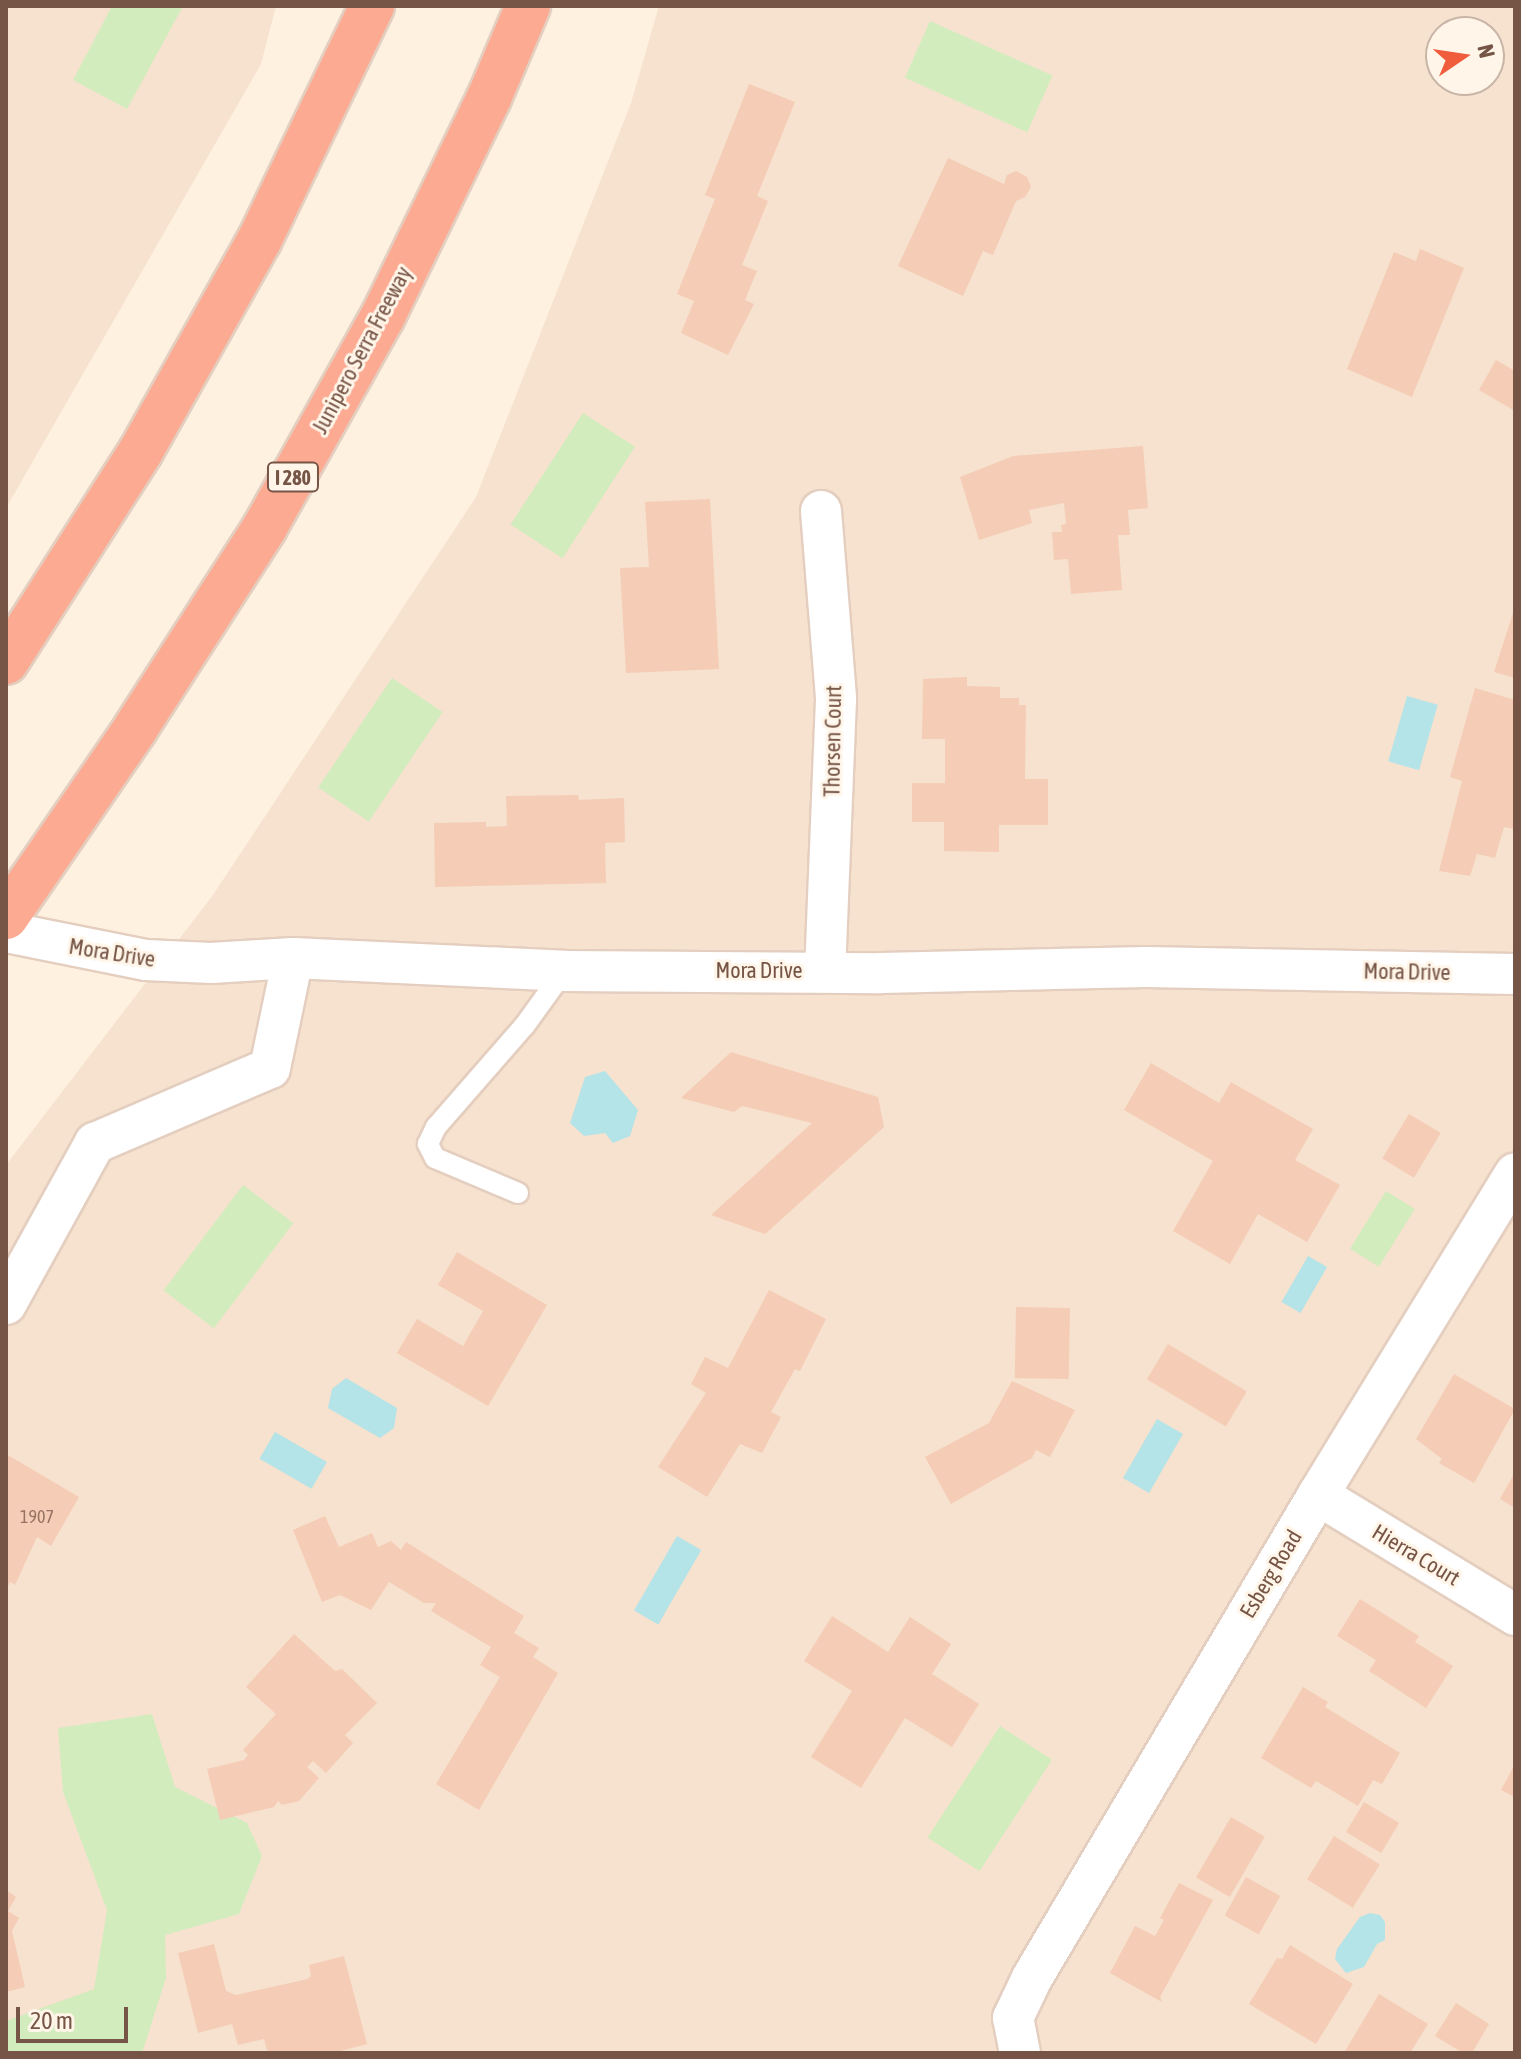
<!DOCTYPE html>
<html>
<head>
<meta charset="utf-8">
<style>
	body { margin:0 }
	#map { position:relative; width:1521px; height:2059px; overflow:hidden; background:#fef1e0; font-family:"Asap Condensed",sans-serif }
	div>[style] { position:absolute }
	.residential>* { inset:0; background:#f6e2ce }
	.green>* { inset:0; background:#d3ecbe; transform-origin:0 0 }
	.water>* { inset:0; background:#b4e3e8; transform-origin:0 0 }
	.building>* { inset:0; background:#f5ccb6; transform-origin:0 0 }
	.roads { filter:drop-shadow(2px 0 #e4cebf) drop-shadow(-2px 0 #e4cebf) drop-shadow(0 2px #e4cebf) drop-shadow(0 -2px #e4cebf) }
	.lane>* { height:20px; margin:-10px; padding:0 10px; transform-origin:10px; border-radius:10px; background:#fff }
	.street>* { height:40px; margin:-20px; padding:0 20px; transform-origin:20px; border-radius:20px; background:#fff }
	.highway>* { height:44px; margin:-22px; padding:0 22px; transform-origin:22px; border-radius:22px; background:#fcaa92 }
	span { translate:-50% -50%; white-space:nowrap; text-align:center; line-height:1.15; -webkit-text-stroke:6px #fff5e8; paint-order:stroke }
	.number-label { font-size:18px; color:#967362 }
	.number-label span { -webkit-text-stroke-width:0 }
	.shield-label span { padding:2px 6px; background:#fff5e8; border:2px solid; border-radius:6px; -webkit-text-stroke-width:0 }
	.shield-label { font-size:20px; color:#765546; font-weight:700 }
	.street-label { font-size:22px; color:#765546 }
	.frame { position:absolute; inset:0; border:8px solid #765546; pointer-events:none }
	.north { position:absolute; left:1425px; top:16px; width:80px; height:80px; box-sizing:border-box; background:#fff5e8; border:2px solid #c8b5a7; border-radius:50%; rotate:77deg; font-size:22px; font-weight:700; line-height:32px; text-align:center; color:#765546 }
	.north::after { content:''; display:block; margin:auto; width:28px; height:36px; background:#f05d3d; clip-path:polygon(50% 0,100% 100%,50% 72%,0 100%) }
	.scale { position:absolute; left:16px; top:2007px; width:112px; height:36px; box-sizing:border-box; border:4px solid #765546; border-top:0; padding-left:10px; font-size:24px; line-height:28px; white-space:nowrap; color:#765546; -webkit-text-stroke:6px #fff5e8; paint-order:stroke }
</style>
</head>
<body>
<div id="map">
	<div class="residential">
		<div style="clip-path:polygon(6px 6px,276px 6px,261px 64px,6px 508px)"></div>
		<div style="clip-path:polygon(evenodd,659px 6px,1515px 6px,1515px 2053px,6px 2053px,6px 1165px,213px 895px,476px 497px,631px 103px,659px 6px,1441px 32px,1489px 32px,1489px 80px,1441px 80px,1441px 32px)"></div>
	</div>
	<div class="green">
		<div style="clip-path:polygon(112px 6px,183px 6px,127px 109px,73px 80px)"></div>
		<div style="left:930px;top:21px;width:134px;height:62px;rotate:24deg"></div>
		<div style="left:583px;top:413px;width:62px;height:133px;rotate:33deg"></div>
		<div style="left:392px;top:678px;width:61px;height:132px;rotate:34deg"></div>
		<div style="left:243px;top:1185px;width:63px;height:132px;rotate:37deg"></div>
		<div style="left:1386px;top:1191px;width:34px;height:68px;rotate:32deg"></div>
		<div style="clip-path:polygon(152px 1714px,175px 1787px,247px 1823px,262px 1856px,239px 1914px,165px 1935px,166px 1978px,142px 2053px,6px 2053px,6px 2021px,94px 1989px,107px 1910px,63px 1792px,58px 1728px)"></div>
		<div style="left:1000px;top:1726px;width:62px;height:133px;rotate:33deg"></div>
	</div>
	<div class="water">
		<div style="left:1407px;top:696px;width:32px;height:68px;rotate:16deg"></div>
		<div style="clip-path:polygon(605px 1071px,638px 1110px,630px 1136px,613px 1143px,605px 1133px,584px 1136px,570px 1123px,585px 1077px)"></div>
		<div style="left:1308px;top:1256px;width:22px;height:53px;rotate:30deg"></div>
		<div style="clip-path:polygon(346px 1378px,397px 1408px,394px 1428px,380px 1438px,328px 1408px,332px 1389px)"></div>
		<div style="left:1157px;top:1419px;width:30px;height:68px;rotate:30deg"></div>
		<div style="left:275px;top:1432px;width:60px;height:31px;rotate:30deg"></div>
		<div style="left:677px;top:1536px;width:28px;height:86px;rotate:30deg"></div>
		<div style="clip-path:polygon(1370px 1913px,1380px 1915px,1385px 1922px,1385px 1940px,1377px 1944px,1364px 1967px,1346px 1973px,1335px 1959px,1337px 1949px,1360px 1917px)"></div>
	</div>
	<div class="building">
		<div style="clip-path:polygon(749px 84px,795px 102px,757px 196px,768px 201px,742px 265px,757px 271px,745px 300px,754px 304px,728px 355px,681px 333px,694px 301px,677px 294px,715px 199px,705px 195px)"></div>
		<div style="clip-path:polygon(948px 158px,1004px 184px,1007px 175px,1016px 171px,1027px 177px,1031px 187px,1025px 197px,1016px 201px,993px 255px,983px 251px,963px 296px,898px 266px)"></div>
		<div style="clip-path:polygon(1420px 249px,1464px 268px,1412px 397px,1347px 369px,1394px 252px,1416px 261px)"></div>
		<div style="clip-path:polygon(1496px 360px,1515px 371px,1515px 411px,1479px 390px)"></div>
		<div style="clip-path:polygon(1143px 446px,1148px 508px,1128px 510px,1130px 535px,1118px 535px,1122px 590px,1071px 594px,1068px 559px,1054px 560px,1052px 532px,1062px 532px,1061px 525px,1066px 524px,1064px 503px,1029px 510px,1032px 523px,979px 540px,960px 477px,1013px 456px)"></div>
		<div style="clip-path:polygon(710px 499px,719px 669px,626px 673px,620px 568px,649px 567px,645px 502px)"></div>
		<div style="clip-path:polygon(1514px 610px,1515px 610px,1515px 678px,1494px 672px)"></div>
		<div style="clip-path:polygon(967px 677px,967px 686px,1000px 687px,1000px 698px,1019px 698px,1019px 705px,1026px 705px,1025px 779px,1048px 779px,1048px 825px,999px 825px,999px 852px,944px 851px,944px 822px,912px 822px,912px 783px,945px 783px,945px 739px,922px 739px,923px 679px)"></div>
		<div style="clip-path:polygon(1475px 688px,1515px 700px,1515px 829px,1504px 827px,1495px 858px,1477px 854px,1470px 876px,1439px 871px,1462px 781px,1450px 777px)"></div>
		<div style="clip-path:polygon(578px 795px,579px 800px,624px 798px,625px 842px,605px 843px,606px 883px,435px 887px,434px 823px,486px 822px,486px 827px,507px 826px,506px 796px)"></div>
		<div style="clip-path:polygon(731px 1052px,878px 1097px,884px 1127px,765px 1234px,711px 1215px,812px 1123px,742px 1106px,734px 1112px,681px 1098px)"></div>
		<div style="clip-path:polygon(1151px 1063px,1219px 1103px,1231px 1082px,1313px 1129px,1295px 1160px,1340px 1185px,1307px 1242px,1258px 1214px,1230px 1264px,1173px 1231px,1213px 1161px,1124px 1110px)"></div>
		<div style="left:1409px;top:1114px;width:37px;height:52px;rotate:31deg"></div>
		<div style="clip-path:polygon(457px 1252px,547px 1305px,488px 1406px,397px 1353px,417px 1319px,463px 1346px,483px 1311px,438px 1285px)"></div>
		<div style="clip-path:polygon(769px 1290px,826px 1319px,800px 1371px,795px 1369px,771px 1412px,781px 1417px,762px 1453px,740px 1444px,707px 1497px,658px 1467px,706px 1393px,691px 1384px,705px 1357px,728px 1368px)"></div>
		<div style="left:1016px;top:1307px;width:54px;height:71px;rotate:1deg"></div>
		<div style="left:1168px;top:1344px;width:92px;height:41px;rotate:31deg"></div>
		<div style="clip-path:polygon(1454px 1374px,1515px 1409px,1474px 1483px,1439px 1463px,1442px 1459px,1416px 1439px)"></div>
		<div style="clip-path:polygon(1012px 1381px,1075px 1410px,1050px 1457px,1036px 1450px,1032px 1458px,951px 1504px,925px 1457px,989px 1423px)"></div>
		<div style="clip-path:polygon(6px 1454px,79px 1497px,51px 1546px,37px 1537px,15px 1585px,10px 1582px,6px 1589px)"></div>
		<div style="clip-path:polygon(1515px 1472px,1515px 1508px,1500px 1499px)"></div>
		<div style="clip-path:polygon(325px 1516px,339px 1547px,372px 1533px,378px 1547px,391px 1541px,401px 1550px,406px 1542px,524px 1616px,514px 1633px,539px 1648px,533px 1657px,558px 1673px,479px 1810px,436px 1784px,500px 1677px,480px 1665px,491px 1647px,431px 1611px,436px 1603px,424px 1603px,389px 1582px,371px 1610px,340px 1595px,322px 1602px,293px 1530px)"></div>
		<div style="clip-path:polygon(1360px 1599px,1419px 1636px,1415px 1642px,1453px 1666px,1426px 1708px,1369px 1671px,1376px 1660px,1337px 1636px)"></div>
		<div style="clip-path:polygon(832px 1616px,888px 1652px,910px 1617px,951px 1644px,932px 1674px,979px 1704px,952px 1747px,905px 1718px,861px 1788px,811px 1757px,852px 1691px,804px 1661px)"></div>
		<div style="clip-path:polygon(294px 1634px,335px 1671px,342px 1669px,377px 1703px,345px 1735px,353px 1743px,326px 1773px,313px 1761px,307px 1767px,319px 1778px,299px 1801px,282px 1805px,278px 1801px,274px 1807px,220px 1820px,207px 1769px,244px 1760px,248px 1755px,243px 1750px,276px 1714px,246px 1687px)"></div>
		<div style="clip-path:polygon(1303px 1687px,1328px 1702px,1325px 1707px,1400px 1753px,1382px 1784px,1373px 1780px,1358px 1806px,1316px 1781px,1311px 1788px,1261px 1758px)"></div>
		<div style="clip-path:polygon(1515px 1764px,1515px 1797px,1501px 1790px)"></div>
		<div style="left:1364px;top:1802px;width:41px;height:35px;rotate:31deg"></div>
		<div style="left:1231px;top:1817px;width:39px;height:70px;rotate:30deg"></div>
		<div style="left:1334px;top:1836px;width:54px;height:51px;rotate:32deg"></div>
		<div style="left:1246px;top:1877px;width:39px;height:44px;rotate:29deg"></div>
		<div style="clip-path:polygon(1179px 1883px,1213px 1900px,1160px 1997px,1162px 2002px,1110px 1973px,1135px 1926px,1155px 1936px,1164px 1920px,1160px 1918px)"></div>
		<div style="clip-path:polygon(6px 1890px,16px 1897px,8px 1911px,19px 1918px,12px 1931px,25px 1987px,6px 1992px)"></div>
		<div style="clip-path:polygon(214px 1944px,226px 1991px,236px 1995px,308px 1979px,311px 1976px,309px 1965px,344px 1956px,367px 2044px,333px 2053px,268px 2053px,264px 2039px,238px 2045px,232px 2024px,198px 2033px,178px 1953px)"></div>
		<div style="clip-path:polygon(1290px 1945px,1353px 1984px,1316px 2044px,1249px 2004px,1277px 1958px,1282px 1959px)"></div>
		<div style="clip-path:polygon(1379px 1994px,1428px 2024px,1410px 2053px,1344px 2053px)"></div>
		<div style="clip-path:polygon(1456px 2003px,1489px 2024px,1472px 2053px,1463px 2053px,1435px 2036px)"></div>
	</div>
	<div class="roads">
		<div class="lane">
			<div style="left:518px;top:1193px;width:90px;rotate:-157.1deg"></div>
			<div style="left:435px;top:1158px;width:16px;rotate:-117deg"></div>
			<div style="left:428px;top:1144px;width:19px;rotate:-65deg"></div>
			<div style="left:436px;top:1127px;width:135px;rotate:-48.9deg"></div>
			<div style="left:525px;top:1025px;width:67px;rotate:-54.2deg"></div>
		</div>
		<div class="street">
			<div style="left:821px;top:511px;width:189px;rotate:85.4deg"></div>
			<div style="left:836px;top:699px;width:272px;rotate:92.3deg"></div>
			<div style="left:6px;top:932px;width:143px;rotate:11.3deg"></div>
			<div style="left:146px;top:960px;width:65px;rotate:2.6deg"></div>
			<div style="left:211px;top:963px;width:82px;rotate:-3.5deg"></div>
			<div style="left:293px;top:958px;width:271px;rotate:2.7deg"></div>
			<div style="left:564px;top:971px;width:317px;rotate:0.4deg"></div>
			<div style="left:881px;top:973px;width:265px;rotate:-1.3deg"></div>
			<div style="left:1146px;top:967px;width:369px;rotate:1.1deg"></div>
			<div style="left:6px;top:1304px;width:184px;rotate:-61.1deg"></div>
			<div style="left:95px;top:1143px;width:190px;rotate:-23.2deg"></div>
			<div style="left:270px;top:1068px;width:112px;rotate:-78.2deg"></div>
			<div style="left:1318px;top:1495px;width:231px;rotate:31.3deg"></div>
			<div style="left:1020px;top:2053px;width:36px;rotate:-101deg"></div>
			<div style="left:1013px;top:2018px;width:44px;rotate:-64.6deg"></div>
			<div style="left:1032px;top:1978px;width:561px;rotate:-59.37deg"></div>
			<div style="left:1318px;top:1495px;width:377px;rotate:-58.5deg"></div>
		</div>
		<div class="highway">
			<div style="left:6px;top:662px;width:250px;rotate:-57.4deg"></div>
			<div style="left:141px;top:451px;width:241px;rotate:-60.7deg"></div>
			<div style="left:259px;top:241px;width:261px;rotate:-64.3deg"></div>
			<div style="left:6px;top:917px;width:228px;rotate:-55.5deg"></div>
			<div style="left:135px;top:729px;width:240px;rotate:-57.2deg"></div>
			<div style="left:265px;top:527px;width:242px;rotate:-60.8deg"></div>
			<div style="left:383px;top:316px;width:242px;rotate:-64.1deg"></div>
			<div style="left:489px;top:98px;width:100px;rotate:-67deg"></div>
		</div>
	</div>
	<div class="number-label">
		<span style="left:37px;top:1517px">1907</span>
	</div>
	<div class="shield-label">
		<span style="left:293px;top:477px">I 280</span>
	</div>
	<div class="street-label">
		<span style="left:362px;top:350px;rotate:-62deg">Junipero Serra Freeway</span>
		<span style="left:833px;top:741px;rotate:-89deg">Thorsen Court</span>
		<span style="left:112px;top:953px;rotate:9deg">Mora Drive</span>
		<span style="left:759px;top:971px">Mora Drive</span>
		<span style="left:1407px;top:972px;rotate:1deg">Mora Drive</span>
		<span style="left:1416px;top:1555px;rotate:31deg">Hierra Court</span>
		<span style="left:1271px;top:1574px;rotate:-59deg">Esberg Road</span>
	</div>
	<div class="frame"></div>
	<div class="north">N</div>
	<div class="scale">20 m</div>
</div>
</body>
</html>
